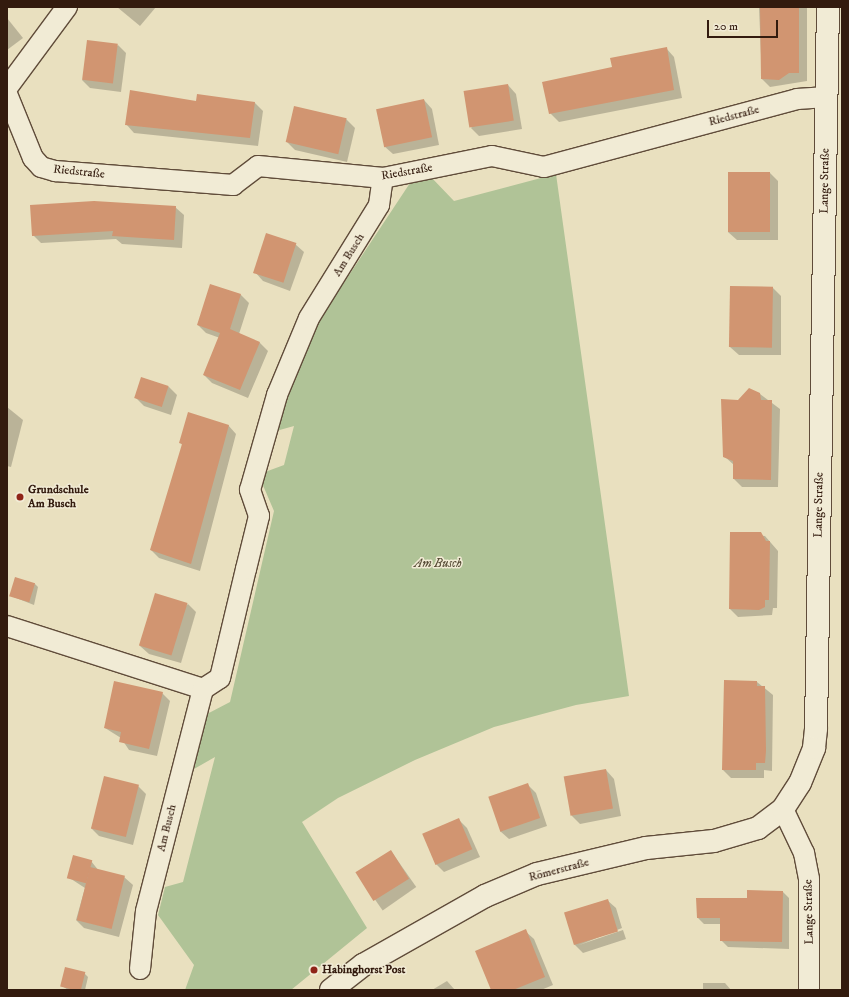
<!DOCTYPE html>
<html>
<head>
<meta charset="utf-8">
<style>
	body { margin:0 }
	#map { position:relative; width:849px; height:997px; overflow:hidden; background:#e9e0bf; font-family:"IM FELL DW Pica",serif }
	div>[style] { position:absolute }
	.green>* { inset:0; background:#b0c397 }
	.shadow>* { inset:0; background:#0003; transform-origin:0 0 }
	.building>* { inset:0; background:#d19571; transform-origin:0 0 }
	.roads { filter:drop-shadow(1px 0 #604c3a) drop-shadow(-1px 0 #604c3a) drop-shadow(0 1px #604c3a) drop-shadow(0 -1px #604c3a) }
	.minor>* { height:20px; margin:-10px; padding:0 10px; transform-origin:10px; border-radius:10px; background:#f1ebd5 }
	.secondary>* { height:22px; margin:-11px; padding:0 11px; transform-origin:11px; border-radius:11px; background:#f1ebd5 }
	.dots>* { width:11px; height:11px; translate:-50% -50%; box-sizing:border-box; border:2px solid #f1ebd5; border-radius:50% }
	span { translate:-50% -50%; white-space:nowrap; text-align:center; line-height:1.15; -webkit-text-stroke:3px #f1ebd5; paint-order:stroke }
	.street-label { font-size:12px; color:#331b0e }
	.poi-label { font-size:12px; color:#331b0e; font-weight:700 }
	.left { translate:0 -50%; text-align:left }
	.park-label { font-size:12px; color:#584d37; font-style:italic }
	.frame { position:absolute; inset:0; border:8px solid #331b0e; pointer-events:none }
	.scale { position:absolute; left:707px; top:20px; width:71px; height:18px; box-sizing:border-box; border:2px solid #331b0e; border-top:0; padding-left:5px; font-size:12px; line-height:14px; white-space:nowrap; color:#331b0e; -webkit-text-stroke:3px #f1ebd5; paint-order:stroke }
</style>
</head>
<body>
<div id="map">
	<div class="green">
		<div style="clip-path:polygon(556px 174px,629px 696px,576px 705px,494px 727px,415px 760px,338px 798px,302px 822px,367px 928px,291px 990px,185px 990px,194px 965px,158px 915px,165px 887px,183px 882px,215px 757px,194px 769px,207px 714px,230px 702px,274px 511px,262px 483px,265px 472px,284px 465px,294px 426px,276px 431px,299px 358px,320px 319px,410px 183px,430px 176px,454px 201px)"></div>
	</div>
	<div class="shadow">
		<div style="clip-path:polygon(117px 7px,156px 7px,140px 26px)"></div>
		<div style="clip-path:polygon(759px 7px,807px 7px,807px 81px,770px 87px,762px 79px)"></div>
		<div style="clip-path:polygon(7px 18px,23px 38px,7px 50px)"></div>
		<div style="clip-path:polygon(118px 45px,126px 53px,121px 92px,90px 88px,82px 80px)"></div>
		<div style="clip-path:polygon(666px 48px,674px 57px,682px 98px,559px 122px,550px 113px,613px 68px)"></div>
		<div style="clip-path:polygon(508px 85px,516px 94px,522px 129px,479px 136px,471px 128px)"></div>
		<div style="clip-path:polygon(424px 100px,432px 109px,439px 145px,393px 154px,384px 146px)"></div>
		<div style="clip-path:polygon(197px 102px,255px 103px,263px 111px,258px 146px,134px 133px,126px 124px)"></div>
		<div style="clip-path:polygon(346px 119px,355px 128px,347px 162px,295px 150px,287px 142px)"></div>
		<div style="clip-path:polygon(729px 173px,770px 173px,778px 181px,778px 240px,737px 240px,728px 232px)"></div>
		<div style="clip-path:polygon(175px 207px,184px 215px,182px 248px,122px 244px,116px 239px,41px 243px,33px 235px)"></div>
		<div style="clip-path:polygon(295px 244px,304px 252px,290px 291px,263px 281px,255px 272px)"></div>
		<div style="clip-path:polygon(211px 285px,241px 295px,249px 303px,239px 334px,260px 343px,268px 351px,248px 398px,212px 383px,204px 375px,220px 338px,206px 333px,198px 325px)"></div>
		<div style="clip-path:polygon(773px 288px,781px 296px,781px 355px,739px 355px,730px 347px)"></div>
		<div style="clip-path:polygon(142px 378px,169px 387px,177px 395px,171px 415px,144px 406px,136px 398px)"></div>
		<div style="clip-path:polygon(760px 394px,780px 409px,778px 487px,742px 487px,734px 479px,734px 465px,724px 456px,739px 401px)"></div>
		<div style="clip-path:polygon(7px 407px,23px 420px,11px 467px,7px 466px)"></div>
		<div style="clip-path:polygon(228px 425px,236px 434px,200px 571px,159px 558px,151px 550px,183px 446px,180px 442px)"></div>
		<div style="clip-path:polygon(731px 533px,765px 536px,778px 551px,777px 608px,773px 608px,772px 615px,738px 617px,730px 609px)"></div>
		<div style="clip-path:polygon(35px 584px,38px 587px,34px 605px,11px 596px)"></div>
		<div style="clip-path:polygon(188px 604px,196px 612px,181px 663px,149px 654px,140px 646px)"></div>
		<div style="clip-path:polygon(757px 682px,773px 695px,772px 771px,764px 770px,764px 778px,731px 778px,723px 770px)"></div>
		<div style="clip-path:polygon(162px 693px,170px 701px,157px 756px,129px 750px,121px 738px,105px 728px)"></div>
		<div style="clip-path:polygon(606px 770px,614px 779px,621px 816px,580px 824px,572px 816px,565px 778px)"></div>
		<div style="clip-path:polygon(528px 785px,536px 793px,547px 826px,509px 839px,500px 831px)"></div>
		<div style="clip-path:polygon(138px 786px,146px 794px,133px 845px,99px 836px,91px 828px)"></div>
		<div style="clip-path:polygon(458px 819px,467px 828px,480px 857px,444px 872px,436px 864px)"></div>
		<div style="left:391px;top:851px;width:44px;height:41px;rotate:55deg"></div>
		<div style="clip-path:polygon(91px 861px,99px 871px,124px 877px,133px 885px,119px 937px,84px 928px,76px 920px,85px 888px,68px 877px)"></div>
		<div style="clip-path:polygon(783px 892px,789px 898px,789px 949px,728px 947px,721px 940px,721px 924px,704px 924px,698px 918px,748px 899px)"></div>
		<div style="clip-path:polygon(607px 900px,616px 908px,622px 928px,579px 945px,623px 930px,626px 939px,583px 953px,575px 945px,565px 913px)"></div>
		<div style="clip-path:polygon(525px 931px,534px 939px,553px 985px,541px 990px,492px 990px)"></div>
		<div style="clip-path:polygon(84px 973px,88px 977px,85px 990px,68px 990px,61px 985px)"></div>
		<div style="clip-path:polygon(447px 981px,455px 990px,432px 990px)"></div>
		<div style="clip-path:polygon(703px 983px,725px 983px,731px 990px,703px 990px)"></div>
	</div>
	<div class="building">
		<div style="clip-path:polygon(760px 7px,799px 7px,799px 73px,789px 73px,779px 80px,761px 79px)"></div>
		<div style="left:87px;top:40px;width:31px;height:40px;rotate:7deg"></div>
		<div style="clip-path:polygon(667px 47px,674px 90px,549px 114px,542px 82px,612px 67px,610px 58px)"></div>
		<div style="left:508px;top:84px;width:37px;height:45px;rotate:81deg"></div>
		<div style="clip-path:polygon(130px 90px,196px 101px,197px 94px,255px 102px,250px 138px,125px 125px)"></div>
		<div style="left:424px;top:99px;width:39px;height:49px;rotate:78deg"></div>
		<div style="left:294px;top:106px;width:54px;height:37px;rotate:13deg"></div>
		<div style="left:728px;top:172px;width:42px;height:60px"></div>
		<div style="clip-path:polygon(94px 201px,176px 206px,174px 240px,112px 236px,113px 231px,32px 236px,30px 205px)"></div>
		<div style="left:266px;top:233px;width:32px;height:42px;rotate:18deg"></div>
		<div style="clip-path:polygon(210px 284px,241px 294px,230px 329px,260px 342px,240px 390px,203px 375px,220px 333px,197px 325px)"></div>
		<div style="left:730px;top:286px;width:43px;height:61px;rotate:1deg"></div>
		<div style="left:141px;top:377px;width:29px;height:22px;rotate:18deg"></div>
		<div style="clip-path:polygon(749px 388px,760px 393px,761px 400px,772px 400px,771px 480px,733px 479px,733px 461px,723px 457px,721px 399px,738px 400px)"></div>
		<div style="clip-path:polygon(188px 412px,229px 425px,191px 564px,150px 550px,182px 444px,179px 443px)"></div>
		<div style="clip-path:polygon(730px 532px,761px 532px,766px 541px,770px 541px,769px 600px,765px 600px,765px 607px,759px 610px,729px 609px)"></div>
		<div style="left:15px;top:577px;width:21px;height:20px;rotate:17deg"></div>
		<div style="left:155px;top:593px;width:34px;height:55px;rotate:17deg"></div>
		<div style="clip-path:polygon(724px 680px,757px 681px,757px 686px,765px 686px,766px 751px,765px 763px,756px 763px,756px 770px,722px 770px)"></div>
		<div style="clip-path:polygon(114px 681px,163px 692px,149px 749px,119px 742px,121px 732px,104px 728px)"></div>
		<div style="left:606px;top:769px;width:40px;height:43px;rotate:80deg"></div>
		<div style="left:104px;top:776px;width:36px;height:54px;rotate:14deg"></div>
		<div style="left:528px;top:783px;width:37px;height:42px;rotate:71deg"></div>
		<div style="left:459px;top:818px;width:34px;height:40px;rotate:67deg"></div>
		<div style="left:391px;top:850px;width:34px;height:42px;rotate:58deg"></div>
		<div style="left:73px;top:855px;width:20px;height:24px;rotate:15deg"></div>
		<div style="left:90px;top:867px;width:36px;height:55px;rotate:14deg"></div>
		<div style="clip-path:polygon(747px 890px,783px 891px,782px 942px,720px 941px,720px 918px,697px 918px,696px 898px,747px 898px)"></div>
		<div style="left:608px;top:899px;width:34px;height:46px;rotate:73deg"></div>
		<div style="clip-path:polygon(526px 929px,545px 977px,513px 990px,491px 990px,475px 951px)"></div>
		<div style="left:65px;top:967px;width:21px;height:20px;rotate:14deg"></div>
	</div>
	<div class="roads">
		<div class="minor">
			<div style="left:7px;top:88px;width:101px;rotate:-53.5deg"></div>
			<div style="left:7px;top:94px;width:69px;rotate:67.9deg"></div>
			<div style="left:33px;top:158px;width:12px;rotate:48deg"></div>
			<div style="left:41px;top:167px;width:15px;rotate:16deg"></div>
			<div style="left:55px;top:171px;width:179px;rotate:4.5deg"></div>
			<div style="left:233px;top:185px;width:31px;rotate:-37deg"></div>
			<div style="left:258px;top:166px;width:126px;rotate:5.5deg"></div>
			<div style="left:383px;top:178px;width:111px;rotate:-11.4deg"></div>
			<div style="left:492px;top:156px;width:53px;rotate:11.9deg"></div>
			<div style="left:544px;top:167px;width:262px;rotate:-15deg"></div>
			<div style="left:797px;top:99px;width:30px;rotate:-4deg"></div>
			<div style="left:7px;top:626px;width:206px;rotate:17.8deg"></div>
			<div style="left:783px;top:809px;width:49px;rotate:64.5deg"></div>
			<div style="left:804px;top:853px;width:26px;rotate:79deg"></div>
			<div style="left:809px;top:879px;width:111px;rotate:90deg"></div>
			<div style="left:140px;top:969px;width:58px;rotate:-84.1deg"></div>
			<div style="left:146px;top:911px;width:229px;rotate:-75.6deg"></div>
			<div style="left:203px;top:689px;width:20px;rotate:-33deg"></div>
			<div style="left:220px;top:678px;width:112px;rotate:-76.6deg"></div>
			<div style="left:246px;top:569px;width:55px;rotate:-76.2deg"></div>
			<div style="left:259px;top:516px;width:28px;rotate:-109deg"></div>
			<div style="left:250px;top:490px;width:99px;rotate:-74.1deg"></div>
			<div style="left:277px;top:395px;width:83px;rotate:-67.4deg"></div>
			<div style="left:309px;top:318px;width:133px;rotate:-58.2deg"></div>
			<div style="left:379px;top:205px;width:27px;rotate:-82deg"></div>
		</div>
		<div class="secondary">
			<div style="left:331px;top:990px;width:41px;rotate:-38deg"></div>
			<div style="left:363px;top:965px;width:140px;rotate:-29.5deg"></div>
			<div style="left:485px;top:896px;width:56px;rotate:-22.9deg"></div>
			<div style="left:537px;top:874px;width:112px;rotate:-13.4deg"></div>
			<div style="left:646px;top:848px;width:68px;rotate:-5.9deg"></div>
			<div style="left:714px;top:841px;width:46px;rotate:-16.5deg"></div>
			<div style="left:758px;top:828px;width:31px;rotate:-37deg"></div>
			<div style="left:783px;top:809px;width:31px;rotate:-57deg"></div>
			<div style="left:800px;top:783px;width:38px;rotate:-68deg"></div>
			<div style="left:814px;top:748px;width:20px;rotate:-84deg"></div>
			<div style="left:816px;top:728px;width:721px;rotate:-89.05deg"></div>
		</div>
	</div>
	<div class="dots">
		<div style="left:20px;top:497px;background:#8f2418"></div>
		<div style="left:314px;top:970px;background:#8f2418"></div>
	</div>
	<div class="street-label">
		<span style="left:734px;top:116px;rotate:-15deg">Riedstraße</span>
		<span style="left:79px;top:172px;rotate:6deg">Riedstraße</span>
		<span style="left:407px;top:172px;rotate:-10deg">Riedstraße</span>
		<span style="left:825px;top:181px;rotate:-89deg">Lange Straße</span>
		<span style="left:349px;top:255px;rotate:-58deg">Am Busch</span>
		<span style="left:819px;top:505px;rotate:-89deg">Lange Straße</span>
		<span style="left:167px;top:828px;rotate:-76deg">Am Busch</span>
		<span style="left:559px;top:870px;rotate:-15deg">Römerstraße</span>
		<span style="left:809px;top:912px;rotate:-91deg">Lange Straße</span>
	</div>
	<div class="poi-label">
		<span class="left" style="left:28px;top:497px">Grundschule<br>Am Busch</span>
		<span class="left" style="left:322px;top:970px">Habinghorst Post</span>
	</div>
	<div class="park-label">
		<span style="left:438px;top:564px">Am Busch</span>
	</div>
	<div class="frame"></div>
	<div class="scale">20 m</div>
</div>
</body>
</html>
